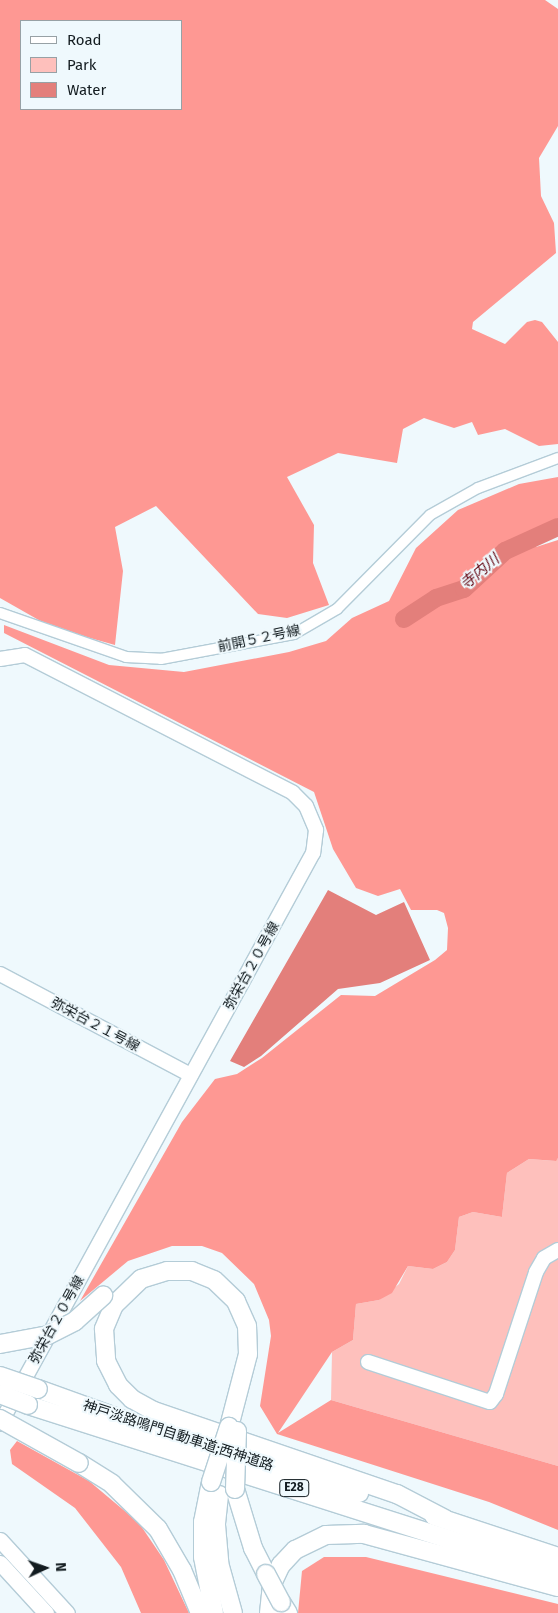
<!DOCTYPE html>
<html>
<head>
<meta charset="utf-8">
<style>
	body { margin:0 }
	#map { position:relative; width:558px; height:1613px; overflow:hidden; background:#eff9fd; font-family:"Fira Sans","Noto Sans JP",sans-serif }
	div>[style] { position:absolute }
	.green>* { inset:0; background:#fec0bc }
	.forest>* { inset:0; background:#fe9893 }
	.water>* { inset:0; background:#e37f7b }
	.river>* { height:18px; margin:-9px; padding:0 9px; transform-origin:9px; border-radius:9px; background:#e37f7b }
	.roads { filter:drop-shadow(1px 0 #b4ccd7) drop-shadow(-1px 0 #b4ccd7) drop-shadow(0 1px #b4ccd7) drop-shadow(0 -1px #b4ccd7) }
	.street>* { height:10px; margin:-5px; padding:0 5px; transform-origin:5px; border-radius:5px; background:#fff }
	.secondary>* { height:14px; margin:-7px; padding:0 7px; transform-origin:7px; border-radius:7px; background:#fff }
	.primary>* { height:15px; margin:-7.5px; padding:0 7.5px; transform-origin:7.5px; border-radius:7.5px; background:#fff }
	.highway>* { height:18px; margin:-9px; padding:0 9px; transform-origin:9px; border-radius:9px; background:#fff }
	.bridges { filter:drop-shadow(1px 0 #b4ccd7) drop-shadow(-1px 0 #b4ccd7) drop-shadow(0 1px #b4ccd7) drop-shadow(0 -1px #b4ccd7) }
	.highway-bridge>* { height:18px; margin:-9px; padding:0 9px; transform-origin:9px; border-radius:9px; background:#fff }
	span { translate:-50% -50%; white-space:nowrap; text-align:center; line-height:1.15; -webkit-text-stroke:4px #eff9fd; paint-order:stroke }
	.shield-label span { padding:1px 4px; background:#eff9fd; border:1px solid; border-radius:4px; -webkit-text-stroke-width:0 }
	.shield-label { font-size:12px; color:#131c20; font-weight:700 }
	.street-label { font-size:14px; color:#131c20 }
	.water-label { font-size:15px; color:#620410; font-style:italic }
	.legend { position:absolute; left:20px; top:20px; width:162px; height:90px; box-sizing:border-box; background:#eff9fd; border:1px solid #97a1a5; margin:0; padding:6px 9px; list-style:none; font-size:15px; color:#131c20 }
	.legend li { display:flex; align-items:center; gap:10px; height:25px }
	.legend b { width:25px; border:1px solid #97a1a5 }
	.north { position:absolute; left:20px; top:1543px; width:50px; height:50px; -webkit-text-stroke:4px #eff9fd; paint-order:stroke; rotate:87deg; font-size:14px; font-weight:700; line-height:20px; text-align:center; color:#131c20 }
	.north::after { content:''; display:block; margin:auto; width:18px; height:22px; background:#131c20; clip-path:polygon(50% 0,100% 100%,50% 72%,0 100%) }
</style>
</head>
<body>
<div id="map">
	<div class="green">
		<div style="clip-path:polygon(558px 1158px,558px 1466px,331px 1400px,332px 1352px,353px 1340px,356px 1304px,379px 1300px,399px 1284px,408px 1266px,433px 1269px,447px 1262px,455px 1250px,459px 1217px,473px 1212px,502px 1217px,507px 1173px,529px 1159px,555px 1161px)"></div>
	</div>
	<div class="forest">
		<div style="clip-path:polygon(evenodd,0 0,545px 0,558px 9px,558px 126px,539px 158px,541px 196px,554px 223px,556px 253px,473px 322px,472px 329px,505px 344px,527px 322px,535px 320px,542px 322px,558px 342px,558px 444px,539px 446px,505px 429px,478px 435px,472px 422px,454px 428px,424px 418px,403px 429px,397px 463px,338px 453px,287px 477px,314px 525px,313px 563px,329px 605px,287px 618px,258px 614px,156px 506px,115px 527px,123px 571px,115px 645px,51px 627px,0 598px,0 0,21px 21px,181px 21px,181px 109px,21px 109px,21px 21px)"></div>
		<div style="clip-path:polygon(558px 477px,558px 518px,551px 521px,536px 547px,558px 540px,558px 1158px,556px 1161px,529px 1159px,507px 1173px,502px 1217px,473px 1212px,459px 1217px,455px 1250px,447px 1262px,433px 1269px,408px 1266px,392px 1293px,379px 1300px,356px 1304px,353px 1340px,332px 1352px,278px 1433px,331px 1400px,558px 1466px,558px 1530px,489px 1502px,277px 1434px,260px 1406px,271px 1336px,269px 1320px,254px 1284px,222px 1253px,202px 1246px,172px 1246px,128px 1261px,80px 1301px,182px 1122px,215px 1079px,237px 1074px,262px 1058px,341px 995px,375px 996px,435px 960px,447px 950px,448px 928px,444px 913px,437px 910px,411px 910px,400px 889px,378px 896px,356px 888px,333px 849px,314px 792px,4px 633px,4px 625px,109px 665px,184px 672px,289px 652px,326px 641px,352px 618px,389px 601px,416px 548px,458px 510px,519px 484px)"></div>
		<div style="clip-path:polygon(17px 1441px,89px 1481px,139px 1523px,164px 1560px,189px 1613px,141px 1613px,121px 1567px,75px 1508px,12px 1464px,10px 1450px)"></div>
		<div style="clip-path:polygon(324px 1557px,366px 1557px,558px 1604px,558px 1613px,298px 1613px,302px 1571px)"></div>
	</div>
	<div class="water">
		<div style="clip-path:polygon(328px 890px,376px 915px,404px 902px,430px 960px,380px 983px,338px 989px,261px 1056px,244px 1067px,230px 1061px)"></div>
	</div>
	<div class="river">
		<div style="left:404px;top:619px;width:38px;rotate:-33deg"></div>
		<div style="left:436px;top:598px;width:29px;rotate:-18deg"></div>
		<div style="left:464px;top:589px;width:56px;rotate:-42.8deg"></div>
		<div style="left:505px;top:551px;width:58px;rotate:-24.4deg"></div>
	</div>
	<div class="roads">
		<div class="street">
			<div style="left:0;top:613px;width:133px;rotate:19.2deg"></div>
			<div style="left:126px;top:657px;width:35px;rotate:3deg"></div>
			<div style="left:161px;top:659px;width:135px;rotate:-10.6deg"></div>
			<div style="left:294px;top:634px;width:50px;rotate:-30.2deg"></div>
			<div style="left:337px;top:609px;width:132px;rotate:-45.3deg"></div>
			<div style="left:430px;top:515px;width:55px;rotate:-29.4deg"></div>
			<div style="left:478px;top:488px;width:85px;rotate:-20.6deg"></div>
		</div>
		<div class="secondary">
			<div style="left:0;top:659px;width:25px;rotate:-9deg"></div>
			<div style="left:25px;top:655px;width:301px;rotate:27.2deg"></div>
			<div style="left:293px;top:793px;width:18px;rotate:45deg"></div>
			<div style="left:306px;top:806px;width:26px;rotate:67deg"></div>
			<div style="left:316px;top:830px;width:23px;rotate:97deg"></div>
			<div style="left:313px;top:853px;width:651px;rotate:118.73deg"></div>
			<div style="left:0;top:974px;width:216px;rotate:27.9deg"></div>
			<div style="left:368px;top:1362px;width:128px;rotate:18.2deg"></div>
			<div style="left:490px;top:1402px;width:10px;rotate:-53deg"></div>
			<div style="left:496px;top:1394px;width:128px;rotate:-71.8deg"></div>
			<div style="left:536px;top:1272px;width:16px;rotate:-60deg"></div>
			<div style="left:544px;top:1258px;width:16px;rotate:-30deg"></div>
		</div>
		<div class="primary">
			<div style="left:0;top:1540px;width:99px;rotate:47.5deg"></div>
			<div style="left:0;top:1563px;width:68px;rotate:47.4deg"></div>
		</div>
		<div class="highway">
			<div style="left:38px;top:1389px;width:148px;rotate:19.8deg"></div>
			<div style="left:177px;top:1439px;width:190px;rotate:16.5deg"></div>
			<div style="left:28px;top:1405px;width:556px;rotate:17.69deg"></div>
			<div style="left:229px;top:1427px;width:75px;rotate:-75.4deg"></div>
			<div style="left:248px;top:1354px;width:28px;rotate:-92deg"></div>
			<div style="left:247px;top:1326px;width:27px;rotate:-114deg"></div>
			<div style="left:236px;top:1301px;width:30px;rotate:-136deg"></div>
			<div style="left:214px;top:1280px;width:24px;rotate:-158deg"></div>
			<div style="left:192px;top:1271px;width:25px;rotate:180deg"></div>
			<div style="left:167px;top:1271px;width:27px;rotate:163deg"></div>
			<div style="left:141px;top:1279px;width:37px;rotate:136deg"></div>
			<div style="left:114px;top:1305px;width:26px;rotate:113deg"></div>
			<div style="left:104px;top:1329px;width:32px;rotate:86deg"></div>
			<div style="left:106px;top:1361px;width:27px;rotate:63deg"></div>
			<div style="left:118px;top:1385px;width:20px;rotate:45deg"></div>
			<div style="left:132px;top:1399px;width:25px;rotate:29deg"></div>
			<div style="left:154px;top:1411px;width:257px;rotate:18.9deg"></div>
			<div style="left:397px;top:1494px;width:54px;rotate:27.5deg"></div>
			<div style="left:79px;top:1463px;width:39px;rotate:32deg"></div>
			<div style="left:112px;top:1484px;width:64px;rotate:44.4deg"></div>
			<div style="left:158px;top:1529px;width:48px;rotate:59.7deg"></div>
			<div style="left:182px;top:1570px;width:47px;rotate:67.3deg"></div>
			<div style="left:211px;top:1482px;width:41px;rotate:101.3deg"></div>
			<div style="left:203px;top:1522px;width:35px;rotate:90deg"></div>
			<div style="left:203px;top:1557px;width:57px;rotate:78.9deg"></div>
			<div style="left:235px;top:1489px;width:62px;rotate:73deg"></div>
			<div style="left:253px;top:1548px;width:29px;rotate:63deg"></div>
			<div style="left:219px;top:1495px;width:30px;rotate:96deg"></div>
			<div style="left:216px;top:1525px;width:38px;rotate:85deg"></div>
			<div style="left:219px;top:1563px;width:52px;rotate:74.4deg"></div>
			<div style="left:434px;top:1516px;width:131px;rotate:18.3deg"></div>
			<div style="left:281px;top:1602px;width:13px;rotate:58deg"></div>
			<div style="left:269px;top:1613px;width:29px;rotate:-84deg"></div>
			<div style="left:272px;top:1584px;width:21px;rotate:-65deg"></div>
			<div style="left:281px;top:1565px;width:21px;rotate:-47deg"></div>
			<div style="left:295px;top:1550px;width:34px;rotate:-26deg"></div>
			<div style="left:326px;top:1535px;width:38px;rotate:-2deg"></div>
			<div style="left:364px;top:1534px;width:201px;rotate:15.3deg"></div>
		</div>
	</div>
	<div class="bridges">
		<div class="highway-bridge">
			<div style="left:0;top:1344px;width:49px;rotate:-10.6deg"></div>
			<div style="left:48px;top:1335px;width:30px;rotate:-27deg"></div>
			<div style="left:75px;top:1321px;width:38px;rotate:-42deg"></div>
			<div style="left:0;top:1376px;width:40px;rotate:18.9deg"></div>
			<div style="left:0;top:1394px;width:30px;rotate:21deg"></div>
			<div style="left:0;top:1419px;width:90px;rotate:29.1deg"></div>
			<div style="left:211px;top:1482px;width:58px;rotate:-71.9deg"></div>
			<div style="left:235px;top:1489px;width:58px;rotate:-88deg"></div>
			<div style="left:266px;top:1574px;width:32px;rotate:62deg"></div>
		</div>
	</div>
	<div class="shield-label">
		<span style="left:294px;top:1488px">E28</span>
	</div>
	<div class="street-label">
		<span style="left:259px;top:639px;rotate:-12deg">前開５２号線</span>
		<span style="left:252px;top:966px;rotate:-61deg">弥栄台２０号線</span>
		<span style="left:95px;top:1025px;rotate:28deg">弥栄台２１号線</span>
		<span style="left:57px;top:1320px;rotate:-61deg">弥栄台２０号線</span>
		<span style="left:178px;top:1436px;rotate:18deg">神戸淡路鳴門自動車道;西神道路</span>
	</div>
	<div class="water-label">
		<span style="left:480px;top:572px;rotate:-40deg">寺内川</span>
	</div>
	<ul class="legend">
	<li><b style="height:6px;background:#fff"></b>Road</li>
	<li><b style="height:14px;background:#fec0bc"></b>Park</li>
	<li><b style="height:14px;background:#e37f7b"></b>Water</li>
	</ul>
	<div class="north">N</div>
</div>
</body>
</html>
